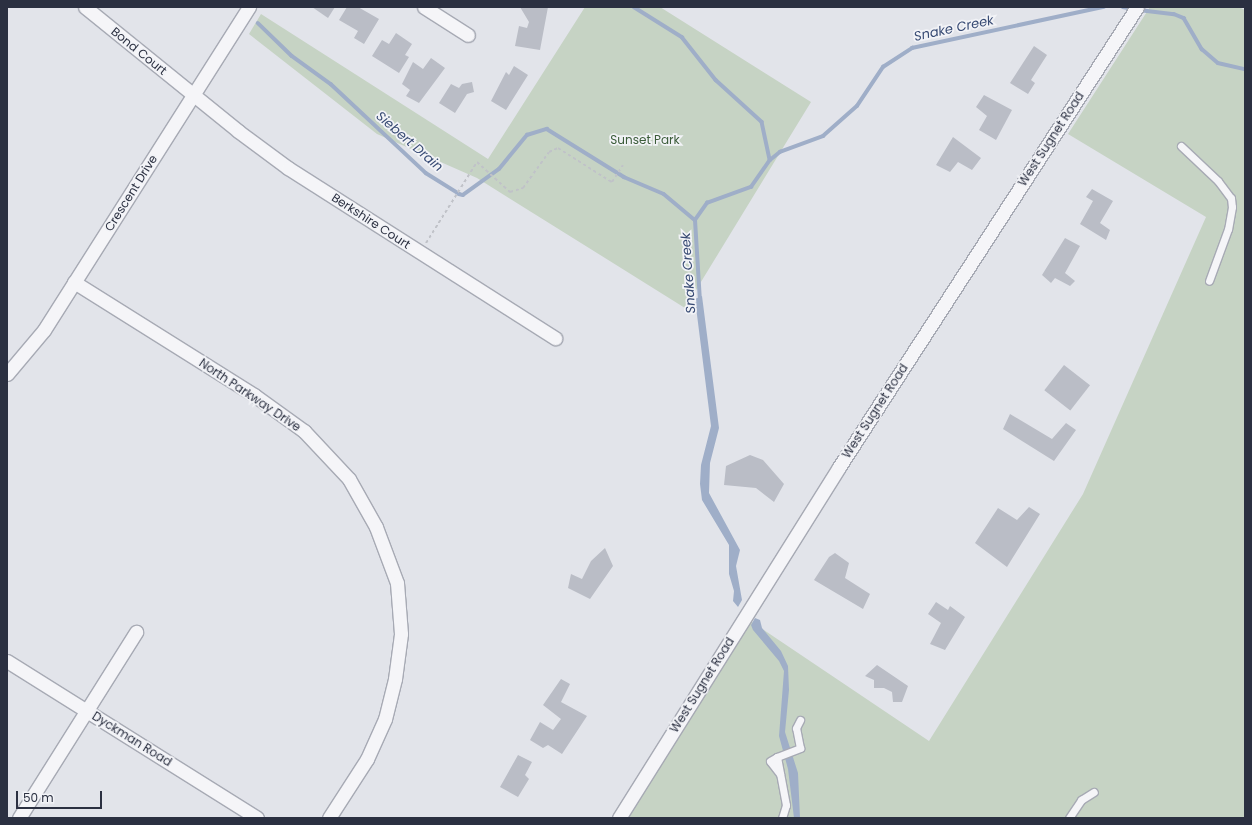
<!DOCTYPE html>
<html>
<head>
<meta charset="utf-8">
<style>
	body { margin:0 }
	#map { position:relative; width:1252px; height:825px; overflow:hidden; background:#e2e4ea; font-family:Poppins,sans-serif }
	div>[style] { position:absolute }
	.green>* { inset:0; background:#c6d3c4 }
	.water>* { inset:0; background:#9faec8 }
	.stream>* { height:3.5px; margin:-1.75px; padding:0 1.75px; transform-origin:1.75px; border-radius:1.75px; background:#9faec8 }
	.building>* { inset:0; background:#babdc6; transform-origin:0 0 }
	.path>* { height:2px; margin-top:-1px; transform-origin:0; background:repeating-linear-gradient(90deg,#c0c2c8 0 3px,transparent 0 6px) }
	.roads { filter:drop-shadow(1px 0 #a7aab4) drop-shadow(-1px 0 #a7aab4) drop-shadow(0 1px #a7aab4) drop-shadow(0 -1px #a7aab4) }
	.service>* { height:7px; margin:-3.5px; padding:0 3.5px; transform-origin:3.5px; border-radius:3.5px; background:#f5f5f8 }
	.minor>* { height:13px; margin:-6.5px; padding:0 6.5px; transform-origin:6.5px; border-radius:6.5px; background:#f5f5f8 }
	span { translate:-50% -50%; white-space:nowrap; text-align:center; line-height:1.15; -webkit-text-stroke:3.5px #f2f3f7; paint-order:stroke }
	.street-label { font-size:12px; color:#2b3041 }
	.park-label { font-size:12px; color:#3b5c39 }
	.water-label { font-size:13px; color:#374a73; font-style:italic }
	.frame { position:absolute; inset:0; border:8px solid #2b3041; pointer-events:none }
	.scale { position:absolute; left:16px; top:791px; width:86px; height:18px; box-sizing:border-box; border:2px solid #2b3041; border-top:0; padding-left:5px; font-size:12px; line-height:14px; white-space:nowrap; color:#2b3041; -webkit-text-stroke:3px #f2f3f7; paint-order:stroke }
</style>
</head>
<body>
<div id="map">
	<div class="green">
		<div style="clip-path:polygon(585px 7px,660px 7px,811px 102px,685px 308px,477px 178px,377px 134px,249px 34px,261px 14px,488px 159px)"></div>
		<div style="clip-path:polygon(1150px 7px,1239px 7px,1245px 10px,1245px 818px,626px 818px,749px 620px,929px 741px,1083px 494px,1206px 217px,1068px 134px)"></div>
	</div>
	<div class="water">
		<div style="clip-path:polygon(702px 296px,719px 428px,710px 463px,709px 493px,740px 550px,736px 566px,742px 600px,738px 607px,733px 601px,734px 591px,729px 574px,729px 545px,702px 500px,700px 484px,701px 465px,711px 426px,695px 299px)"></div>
		<div style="clip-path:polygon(755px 618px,760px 620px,762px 628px,781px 651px,788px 666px,789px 690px,785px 732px,798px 773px,800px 818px,794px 818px,788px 769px,779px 736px,784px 671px,779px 661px,753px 630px,751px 625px)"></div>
	</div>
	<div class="stream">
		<div style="left:634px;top:7px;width:57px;rotate:32deg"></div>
		<div style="left:682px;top:37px;width:55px;rotate:51.7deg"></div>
		<div style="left:716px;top:80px;width:62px;rotate:42.4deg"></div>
		<div style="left:762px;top:122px;width:39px;rotate:78deg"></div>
		<div style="left:1123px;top:7px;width:10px;rotate:11deg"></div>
		<div style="left:1139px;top:10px;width:35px;rotate:7deg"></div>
		<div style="left:1174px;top:14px;width:11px;rotate:22deg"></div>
		<div style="left:1184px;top:18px;width:36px;rotate:60deg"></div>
		<div style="left:1202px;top:49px;width:21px;rotate:41deg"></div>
		<div style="left:1218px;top:63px;width:28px;rotate:13deg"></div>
		<div style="left:258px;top:23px;width:47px;rotate:44.1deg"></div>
		<div style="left:292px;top:56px;width:48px;rotate:35.7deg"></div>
		<div style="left:331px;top:84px;width:130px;rotate:43.1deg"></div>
		<div style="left:426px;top:173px;width:39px;rotate:32deg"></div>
		<div style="left:459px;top:194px;width:4px;rotate:14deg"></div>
		<div style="left:463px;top:195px;width:44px;rotate:-35.8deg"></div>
		<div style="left:499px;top:169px;width:44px;rotate:-50.5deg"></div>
		<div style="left:527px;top:135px;width:21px;rotate:-17deg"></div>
		<div style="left:547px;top:129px;width:91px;rotate:31.9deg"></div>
		<div style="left:624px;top:177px;width:43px;rotate:23deg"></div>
		<div style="left:664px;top:194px;width:40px;rotate:40deg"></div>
		<div style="left:700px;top:302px;width:82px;rotate:-93.5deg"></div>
		<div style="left:695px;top:220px;width:21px;rotate:-55deg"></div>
		<div style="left:707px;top:203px;width:47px;rotate:-20deg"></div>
		<div style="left:751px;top:187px;width:33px;rotate:-55deg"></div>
		<div style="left:770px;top:160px;width:13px;rotate:-39deg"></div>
		<div style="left:780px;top:152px;width:46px;rotate:-20.4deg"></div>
		<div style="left:823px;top:136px;width:45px;rotate:-41.4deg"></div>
		<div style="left:857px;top:106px;width:47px;rotate:-56.3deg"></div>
		<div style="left:883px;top:67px;width:35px;rotate:-33deg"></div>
		<div style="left:912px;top:48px;width:196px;rotate:-12.1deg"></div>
	</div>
	<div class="building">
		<div style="clip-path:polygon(312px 7px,335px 7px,328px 18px)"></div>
		<div style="clip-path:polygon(347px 7px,358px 7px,379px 19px,364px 44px,354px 38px,358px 31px,339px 20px)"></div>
		<div style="clip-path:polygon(520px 7px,548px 7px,540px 50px,515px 46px,519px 26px,527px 28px,529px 22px)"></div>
		<div style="clip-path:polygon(396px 33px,412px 44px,405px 55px,409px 57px,399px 73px,372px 56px,382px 40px,389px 44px)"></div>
		<div style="clip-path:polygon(1034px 46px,1047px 55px,1031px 80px,1035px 83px,1028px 94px,1010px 83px)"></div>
		<div style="clip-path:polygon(431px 58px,445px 68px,419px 103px,406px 96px,410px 90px,402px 84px,413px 62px,423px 69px)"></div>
		<div style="clip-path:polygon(514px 66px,528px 75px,506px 110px,491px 101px,506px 72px,509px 75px)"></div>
		<div style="clip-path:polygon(472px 82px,474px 92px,467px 94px,455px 113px,439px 103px,451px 84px,459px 88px,462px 84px)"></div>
		<div style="clip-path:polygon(984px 95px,1012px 110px,996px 140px,979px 130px,987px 116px,976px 107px)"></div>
		<div style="clip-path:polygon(953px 137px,981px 158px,972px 170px,958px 162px,950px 172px,936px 165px)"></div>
		<div style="clip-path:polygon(1092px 189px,1113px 201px,1100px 223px,1110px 230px,1106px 240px,1080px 224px,1093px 201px,1086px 197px)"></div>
		<div style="clip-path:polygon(1065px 238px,1080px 246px,1065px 273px,1075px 281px,1070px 286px,1055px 278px,1051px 283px,1042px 275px)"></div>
		<div style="left:1064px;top:365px;width:33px;height:32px;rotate:38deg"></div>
		<div style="clip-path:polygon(1010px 414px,1052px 439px,1066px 423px,1076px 430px,1054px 461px,1003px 429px)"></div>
		<div style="clip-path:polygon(750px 455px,763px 460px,784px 484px,774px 502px,756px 488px,724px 485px,726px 466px)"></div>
		<div style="clip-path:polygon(1029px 507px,1040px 514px,1007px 567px,975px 543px,998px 508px,1017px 520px)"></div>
		<div style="clip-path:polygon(605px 548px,613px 566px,590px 599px,568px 588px,571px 574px,582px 579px,591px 561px)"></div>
		<div style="clip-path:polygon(835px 553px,849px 563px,845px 578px,870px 594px,863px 609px,814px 580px,829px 557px)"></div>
		<div style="clip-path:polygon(936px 602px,948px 610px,950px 606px,965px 617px,945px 650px,930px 644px,941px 623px,928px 614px)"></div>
		<div style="clip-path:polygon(877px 665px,908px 686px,902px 702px,893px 702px,892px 692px,884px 688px,874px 688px,874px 680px,865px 676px)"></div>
		<div style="clip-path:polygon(561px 679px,570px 684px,561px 702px,587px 716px,562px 754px,548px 745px,543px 748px,530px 740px,540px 722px,553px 730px,561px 719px,543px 705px)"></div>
		<div style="clip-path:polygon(518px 755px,532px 762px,525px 775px,529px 779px,518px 797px,500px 787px)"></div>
	</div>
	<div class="path">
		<div style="left:426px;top:243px;width:96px;rotate:-57.8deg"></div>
		<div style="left:477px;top:162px;width:45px;rotate:42.3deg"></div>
		<div style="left:510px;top:192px;width:14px;rotate:-17deg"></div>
		<div style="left:523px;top:188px;width:44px;rotate:-54.2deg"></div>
		<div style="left:549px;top:152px;width:10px;rotate:-24deg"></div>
		<div style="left:558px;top:148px;width:62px;rotate:32.4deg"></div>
		<div style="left:610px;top:181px;width:2px;rotate:27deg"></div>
		<div style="left:612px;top:182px;width:20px;rotate:-57deg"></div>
	</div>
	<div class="roads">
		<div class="service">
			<div style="left:1181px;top:146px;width:51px;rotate:43.4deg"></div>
			<div style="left:1218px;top:181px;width:21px;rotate:53deg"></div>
			<div style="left:1231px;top:198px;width:9px;rotate:84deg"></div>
			<div style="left:1232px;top:207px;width:22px;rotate:100deg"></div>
			<div style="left:1228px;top:229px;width:55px;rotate:110.1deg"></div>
			<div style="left:777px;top:757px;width:25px;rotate:-21deg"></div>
			<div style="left:800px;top:748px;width:20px;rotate:-101deg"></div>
			<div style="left:796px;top:728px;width:9px;rotate:-63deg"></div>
			<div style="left:780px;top:774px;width:16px;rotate:-128deg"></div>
			<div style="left:770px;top:761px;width:8px;rotate:-30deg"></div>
			<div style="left:777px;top:757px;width:49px;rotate:79.4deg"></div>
			<div style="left:786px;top:805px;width:14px;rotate:107deg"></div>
			<div style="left:1069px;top:818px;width:22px;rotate:-56deg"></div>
			<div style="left:1081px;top:800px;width:15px;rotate:-32deg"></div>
		</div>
		<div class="minor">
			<div style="left:85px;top:7px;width:197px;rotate:39deg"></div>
			<div style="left:238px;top:131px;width:62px;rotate:36.5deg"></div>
			<div style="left:288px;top:168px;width:317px;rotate:32.5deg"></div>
			<div style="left:424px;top:7px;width:52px;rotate:32.5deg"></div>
			<div style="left:74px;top:282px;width:213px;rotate:32.1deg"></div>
			<div style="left:254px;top:395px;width:62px;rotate:35.8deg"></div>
			<div style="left:304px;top:431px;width:66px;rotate:46.8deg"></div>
			<div style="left:349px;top:479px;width:55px;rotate:60.6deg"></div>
			<div style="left:376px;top:527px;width:60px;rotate:69.4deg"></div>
			<div style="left:397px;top:583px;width:51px;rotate:85.5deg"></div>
			<div style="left:401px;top:634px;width:45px;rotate:97.6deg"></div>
			<div style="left:395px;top:679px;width:41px;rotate:104deg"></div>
			<div style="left:385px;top:719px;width:44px;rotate:114.2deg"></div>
			<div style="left:367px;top:759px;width:70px;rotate:122.8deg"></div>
			<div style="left:7px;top:374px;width:57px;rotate:-49.9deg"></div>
			<div style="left:44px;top:330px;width:383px;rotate:-57.6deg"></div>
			<div style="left:7px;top:661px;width:295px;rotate:32.1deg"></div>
			<div style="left:19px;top:818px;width:220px;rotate:-57.8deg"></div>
			<div style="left:619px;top:818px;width:414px;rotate:-57.9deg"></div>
			<div style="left:839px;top:467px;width:548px;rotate:-57.06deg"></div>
		</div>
	</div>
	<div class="street-label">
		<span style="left:139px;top:51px;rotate:39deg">Bond Court</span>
		<span style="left:1051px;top:139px;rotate:-57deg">West Sugnet Road</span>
		<span style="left:131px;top:193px;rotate:-58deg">Crescent Drive</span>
		<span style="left:371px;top:221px;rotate:33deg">Berkshire Court</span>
		<span style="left:250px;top:395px;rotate:34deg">North Parkway Drive</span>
		<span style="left:875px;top:411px;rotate:-57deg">West Sugnet Road</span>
		<span style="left:702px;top:685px;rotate:-58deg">West Sugnet Road</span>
		<span style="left:132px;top:739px;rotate:32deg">Dyckman Road</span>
	</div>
	<div class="park-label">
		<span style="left:645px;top:140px">Sunset Park</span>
	</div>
	<div class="water-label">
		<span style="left:954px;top:29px;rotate:-12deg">Snake Creek</span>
		<span style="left:409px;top:142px;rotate:41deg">Siebert Drain</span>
		<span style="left:689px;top:273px;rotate:-94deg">Snake Creek</span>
	</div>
	<div class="frame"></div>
	<div class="scale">50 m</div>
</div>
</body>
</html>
